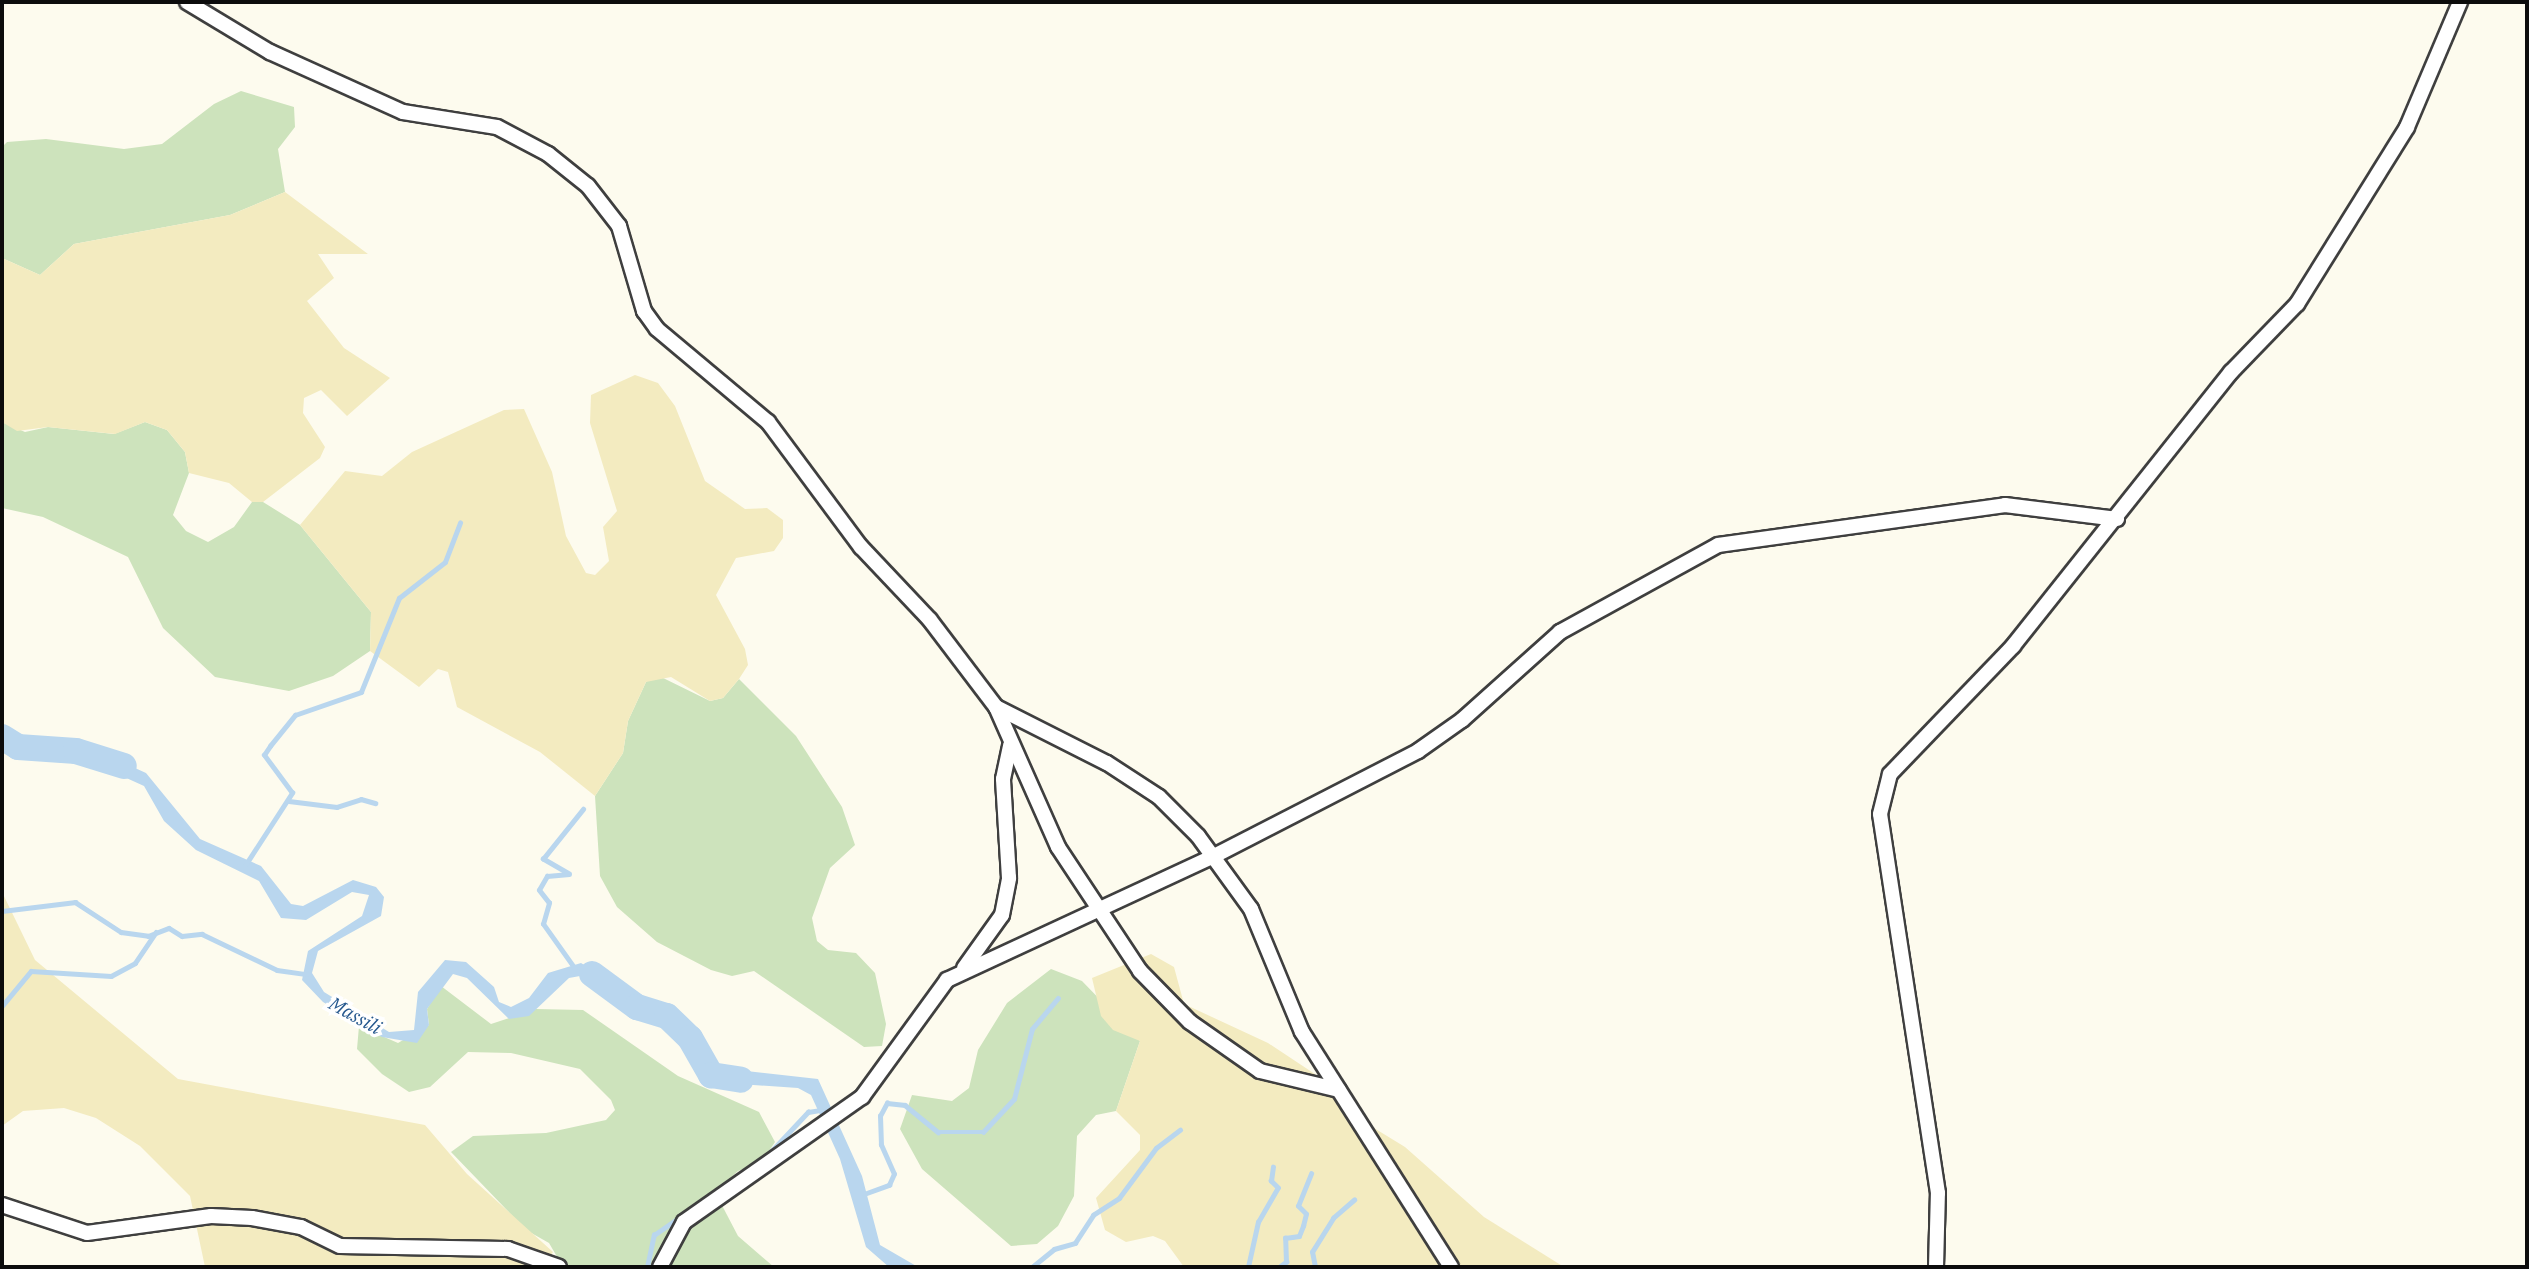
<!DOCTYPE html>
<html>
<head>
<meta charset="utf-8">
<style>
	body { margin:0 }
	#map { position:relative; width:2529px; height:1269px; overflow:hidden; background:#fdfbee; font-family:"IBM Plex Serif",serif }
	div>[style] { position:absolute }
	.green>* { inset:0; background:#cde3bc }
	.sand>* { inset:0; background:#f3ebc0 }
	.water>* { inset:0; background:#b9d6ee }
	.stream>* { height:4.5px; margin:-2.25px; padding:0 2.25px; transform-origin:2.25px; border-radius:2.25px; background:#b9d6ee }
	.river>* { height:26px; margin:-13px; padding:0 13px; transform-origin:13px; border-radius:13px; background:#b9d6ee }
	.roads { filter:drop-shadow(2px 0 #3f3f3f) drop-shadow(-2px 0 #3f3f3f) drop-shadow(0 2px #3f3f3f) drop-shadow(0 -2px #3f3f3f) }
	.street>* { height:14px; margin:-7px; padding:0 7px; transform-origin:7px; border-radius:7px; background:#fff }
	span { translate:-50% -50%; white-space:nowrap; text-align:center; line-height:1.15; -webkit-text-stroke:7px #fff; paint-order:stroke }
	.water-label { font-size:19px; color:#26588e; font-style:italic }
	.frame { position:absolute; inset:0; border:4px solid #0c0c0c; pointer-events:none }
</style>
</head>
<body>
<div id="map">
	<div class="green">
		<div style="clip-path:polygon(241px 91px,294px 107px,295px 127px,278px 149px,285px 192px,230px 215px,74px 244px,40px 275px,2px 258px,2px 147px,7px 142px,46px 139px,124px 149px,162px 144px,214px 104px)"></div>
		<div style="clip-path:polygon(2px 422px,25px 432px,48px 427px,114px 434px,145px 422px,167px 430px,185px 452px,189px 473px,173px 515px,186px 531px,208px 542px,234px 527px,252px 502px,263px 502px,300px 525px,371px 612px,370px 651px,333px 676px,289px 691px,215px 677px,163px 628px,128px 557px,43px 517px,2px 508px)"></div>
		<div style="clip-path:polygon(657px 675px,710px 701px,723px 698px,739px 679px,796px 736px,842px 807px,855px 845px,830px 868px,812px 918px,817px 941px,828px 950px,856px 953px,875px 973px,886px 1024px,882px 1046px,864px 1047px,754px 971px,732px 976px,711px 970px,657px 942px,617px 907px,600px 876px,595px 796px,623px 753px,628px 721px,646px 682px)"></div>
		<div style="clip-path:polygon(1051px 969px,1082px 981px,1140px 1041px,1116px 1111px,1096px 1115px,1077px 1136px,1074px 1196px,1058px 1226px,1037px 1244px,1011px 1246px,922px 1169px,900px 1129px,912px 1095px,952px 1101px,969px 1088px,978px 1050px,1007px 1003px)"></div>
		<div style="clip-path:polygon(441px 986px,491px 1024px,536px 1009px,583px 1010px,678px 1076px,759px 1112px,775px 1142px,761px 1163px,738px 1171px,715px 1192px,738px 1236px,774px 1267px,563px 1267px,549px 1243px,526px 1230px,451px 1152px,473px 1136px,546px 1133px,606px 1120px,615px 1110px,611px 1100px,580px 1069px,511px 1053px,468px 1052px,430px 1087px,409px 1092px,382px 1074px,357px 1049px,359px 1026px,398px 1043px,429px 1025px,427px 1009px)"></div>
	</div>
	<div class="sand">
		<div style="clip-path:polygon(285px 192px,368px 254px,318px 254px,334px 278px,307px 301px,344px 348px,390px 378px,347px 416px,321px 390px,304px 398px,303px 413px,325px 447px,320px 458px,263px 502px,252px 502px,229px 483px,189px 473px,185px 452px,167px 430px,145px 422px,115px 434px,48px 427px,17px 431px,2px 422px,2px 258px,40px 275px,74px 244px,230px 215px)"></div>
		<div style="clip-path:polygon(635px 375px,658px 383px,675px 406px,705px 481px,745px 509px,767px 508px,783px 520px,783px 538px,774px 551px,736px 558px,716px 595px,745px 649px,748px 665px,739px 679px,723px 698px,710px 701px,671px 677px,646px 682px,628px 721px,623px 753px,595px 796px,540px 752px,457px 707px,448px 672px,438px 669px,419px 687px,370px 651px,371px 612px,300px 525px,345px 471px,382px 476px,412px 452px,504px 410px,524px 409px,552px 472px,566px 536px,586px 573px,595px 575px,609px 561px,603px 527px,617px 511px,590px 423px,591px 395px)"></div>
		<div style="clip-path:polygon(2px 892px,35px 960px,178px 1079px,425px 1125px,467px 1174px,553px 1252px,543px 1267px,205px 1267px,190px 1196px,140px 1146px,96px 1118px,64px 1108px,23px 1111px,2px 1126px)"></div>
		<div style="clip-path:polygon(1151px 954px,1174px 967px,1184px 1004px,1268px 1043px,1339px 1090px,1374px 1128px,1405px 1147px,1484px 1217px,1564px 1267px,1184px 1267px,1165px 1241px,1153px 1236px,1126px 1242px,1105px 1230px,1096px 1198px,1140px 1150px,1140px 1135px,1116px 1111px,1140px 1041px,1113px 1030px,1101px 1016px,1092px 978px)"></div>
	</div>
	<div class="water">
		<div style="clip-path:polygon(91px 748px,146px 773px,200px 839px,261px 866px,291px 904px,303px 906px,353px 880px,376px 887px,384px 897px,381px 916px,318px 951px,312px 973px,324px 992px,389px 1032px,414px 1030px,418px 992px,445px 960px,466px 962px,494px 987px,499px 1002px,511px 1007px,529px 998px,548px 973px,581px 963px,628px 992px,614px 994px,580px 976px,569px 978px,529px 1016px,509px 1019px,467px 978px,453px 974px,427px 1009px,429px 1025px,417px 1043px,382px 1037px,323px 1002px,302px 980px,308px 951px,362px 916px,369px 895px,352px 892px,306px 920px,281px 918px,259px 881px,196px 850px,164px 821px,144px 786px,89px 761px)"></div>
		<div style="clip-path:polygon(711px 1067px,818px 1079px,862px 1176px,880px 1245px,918px 1267px,889px 1267px,866px 1247px,840px 1159px,811px 1095px,798px 1088px,710px 1082px,705px 1073px)"></div>
	</div>
	<div class="stream">
		<div style="left:289px;top:801px;width:48px;rotate:7.1deg"></div>
		<div style="left:337px;top:807px;width:25px;rotate:-18deg"></div>
		<div style="left:361px;top:799px;width:15px;rotate:16deg"></div>
		<div style="left:246px;top:864px;width:85px;rotate:-57.1deg"></div>
		<div style="left:292px;top:793px;width:47px;rotate:-126.4deg"></div>
		<div style="left:264px;top:755px;width:11px;rotate:-56deg"></div>
		<div style="left:270px;top:746px;width:40px;rotate:-51deg"></div>
		<div style="left:295px;top:715px;width:70px;rotate:-19.2deg"></div>
		<div style="left:361px;top:692px;width:101px;rotate:-68deg"></div>
		<div style="left:399px;top:598px;width:58px;rotate:-38deg"></div>
		<div style="left:445px;top:562px;width:42px;rotate:-69deg"></div>
		<div style="left:2px;top:911px;width:74px;rotate:-7deg"></div>
		<div style="left:75px;top:902px;width:55px;rotate:33.1deg"></div>
		<div style="left:121px;top:932px;width:27px;rotate:8deg"></div>
		<div style="left:148px;top:936px;width:22px;rotate:-21deg"></div>
		<div style="left:169px;top:928px;width:15px;rotate:32deg"></div>
		<div style="left:182px;top:936px;width:20px;rotate:-6deg"></div>
		<div style="left:202px;top:934px;width:83px;rotate:25.6deg"></div>
		<div style="left:277px;top:970px;width:29px;rotate:8deg"></div>
		<div style="left:575px;top:969px;width:55px;rotate:-125.4deg"></div>
		<div style="left:543px;top:924px;width:22px;rotate:-74deg"></div>
		<div style="left:549px;top:903px;width:16px;rotate:-128deg"></div>
		<div style="left:539px;top:890px;width:16px;rotate:-60deg"></div>
		<div style="left:547px;top:876px;width:22px;rotate:-5deg"></div>
		<div style="left:569px;top:874px;width:30px;rotate:-150deg"></div>
		<div style="left:543px;top:859px;width:64px;rotate:-51.3deg"></div>
		<div style="left:2px;top:1006px;width:45px;rotate:-50.4deg"></div>
		<div style="left:31px;top:971px;width:80px;rotate:3.6deg"></div>
		<div style="left:111px;top:976px;width:27px;rotate:-28deg"></div>
		<div style="left:135px;top:963px;width:37px;rotate:-56deg"></div>
		<div style="left:761px;top:1162px;width:69px;rotate:-46.8deg"></div>
		<div style="left:808px;top:1112px;width:13px;rotate:-9deg"></div>
		<div style="left:864px;top:1194px;width:27px;rotate:-20deg"></div>
		<div style="left:889px;top:1185px;width:12px;rotate:-66deg"></div>
		<div style="left:894px;top:1174px;width:32px;rotate:-114deg"></div>
		<div style="left:881px;top:1145px;width:29px;rotate:-92deg"></div>
		<div style="left:880px;top:1116px;width:15px;rotate:-62deg"></div>
		<div style="left:887px;top:1103px;width:18px;rotate:6deg"></div>
		<div style="left:905px;top:1105px;width:43px;rotate:39.3deg"></div>
		<div style="left:938px;top:1132px;width:45px"></div>
		<div style="left:983px;top:1132px;width:45px;rotate:-46.8deg"></div>
		<div style="left:1014px;top:1099px;width:72px;rotate:-75.6deg"></div>
		<div style="left:1032px;top:1029px;width:40px;rotate:-50deg"></div>
		<div style="left:647px;top:1267px;width:33px;rotate:-78deg"></div>
		<div style="left:654px;top:1235px;width:121px;rotate:-34.9deg"></div>
		<div style="left:1032px;top:1267px;width:28px;rotate:-39deg"></div>
		<div style="left:1054px;top:1249px;width:22px;rotate:-16deg"></div>
		<div style="left:1075px;top:1243px;width:33px;rotate:-57deg"></div>
		<div style="left:1093px;top:1215px;width:31px;rotate:-33deg"></div>
		<div style="left:1119px;top:1198px;width:62px;rotate:-53.5deg"></div>
		<div style="left:1156px;top:1148px;width:30px;rotate:-37deg"></div>
		<div style="left:1248px;top:1267px;width:46px;rotate:-77.5deg"></div>
		<div style="left:1258px;top:1222px;width:39px;rotate:-60deg"></div>
		<div style="left:1278px;top:1188px;width:10px;rotate:-135deg"></div>
		<div style="left:1271px;top:1181px;width:14px;rotate:-82deg"></div>
		<div style="left:1279px;top:1267px;width:9px;rotate:-36deg"></div>
		<div style="left:1286px;top:1262px;width:24px;rotate:-92deg"></div>
		<div style="left:1285px;top:1238px;width:14px;rotate:-8deg"></div>
		<div style="left:1299px;top:1236px;width:11px;rotate:-68deg"></div>
		<div style="left:1303px;top:1226px;width:12px;rotate:-76deg"></div>
		<div style="left:1306px;top:1214px;width:11px;rotate:-135deg"></div>
		<div style="left:1298px;top:1206px;width:35px;rotate:-68deg"></div>
		<div style="left:1315px;top:1267px;width:15px;rotate:-101deg"></div>
		<div style="left:1312px;top:1252px;width:40px;rotate:-58deg"></div>
		<div style="left:1333px;top:1218px;width:28px;rotate:-41deg"></div>
		<div style="left:1329px;top:1267px;width:71px"></div>
	</div>
	<div class="river">
		<div style="left:2px;top:737px;width:19px;rotate:32deg"></div>
		<div style="left:18px;top:747px;width:58px;rotate:3.9deg"></div>
		<div style="left:76px;top:751px;width:50px;rotate:17.4deg"></div>
		<div style="left:592px;top:974px;width:56px;rotate:36.3deg"></div>
		<div style="left:637px;top:1007px;width:31px;rotate:17deg"></div>
		<div style="left:667px;top:1016px;width:32px;rotate:44deg"></div>
		<div style="left:690px;top:1038px;width:43px;rotate:60.4deg"></div>
		<div style="left:711px;top:1075px;width:30px;rotate:9deg"></div>
	</div>
	<div class="roads">
		<div class="street">
			<div style="left:187px;top:2px;width:97px;rotate:31.1deg"></div>
			<div style="left:270px;top:52px;width:146px;rotate:24.3deg"></div>
			<div style="left:403px;top:112px;width:95px;rotate:9.1deg"></div>
			<div style="left:497px;top:127px;width:58px;rotate:27.9deg"></div>
			<div style="left:548px;top:154px;width:51px;rotate:38.7deg"></div>
			<div style="left:588px;top:186px;width:51px;rotate:52.2deg"></div>
			<div style="left:619px;top:226px;width:89px;rotate:73.6deg"></div>
			<div style="left:644px;top:311px;width:22px;rotate:54deg"></div>
			<div style="left:657px;top:329px;width:145px;rotate:40deg"></div>
			<div style="left:768px;top:422px;width:156px;rotate:53.4deg"></div>
			<div style="left:861px;top:547px;width:100px;rotate:46.6deg"></div>
			<div style="left:930px;top:620px;width:109px;rotate:52.8deg"></div>
			<div style="left:996px;top:707px;width:124px;rotate:26.8deg"></div>
			<div style="left:1107px;top:763px;width:62px;rotate:33.2deg"></div>
			<div style="left:1159px;top:797px;width:55px;rotate:45deg"></div>
			<div style="left:1198px;top:836px;width:90px;rotate:54deg"></div>
			<div style="left:1251px;top:909px;width:133px;rotate:67.5deg"></div>
			<div style="left:1302px;top:1032px;width:278px;rotate:57.6deg"></div>
			<div style="left:996px;top:707px;width:153px;rotate:66.1deg"></div>
			<div style="left:1058px;top:847px;width:149px;rotate:56.5deg"></div>
			<div style="left:1140px;top:971px;width:71px;rotate:45.6deg"></div>
			<div style="left:1190px;top:1022px;width:85px;rotate:35deg"></div>
			<div style="left:1260px;top:1071px;width:81px;rotate:13.5deg"></div>
			<div style="left:964px;top:968px;width:65px;rotate:-54.4deg"></div>
			<div style="left:1002px;top:915px;width:38px;rotate:-79deg"></div>
			<div style="left:1009px;top:878px;width:99px;rotate:-93.5deg"></div>
			<div style="left:1003px;top:779px;width:35px;rotate:-78deg"></div>
			<div style="left:2px;top:1205px;width:89px;rotate:18.2deg"></div>
			<div style="left:87px;top:1233px;width:125px;rotate:-7.8deg"></div>
			<div style="left:211px;top:1216px;width:41px;rotate:2.8deg"></div>
			<div style="left:252px;top:1218px;width:50px;rotate:10.4deg"></div>
			<div style="left:301px;top:1227px;width:43px;rotate:26deg"></div>
			<div style="left:340px;top:1246px;width:168px;rotate:1deg"></div>
			<div style="left:508px;top:1249px;width:54px;rotate:19.4deg"></div>
			<div style="left:660px;top:1267px;width:51px;rotate:-61.9deg"></div>
			<div style="left:684px;top:1222px;width:218px;rotate:-35.1deg"></div>
			<div style="left:862px;top:1097px;width:145px;rotate:-54deg"></div>
			<div style="left:947px;top:980px;width:294px;rotate:-24.9deg"></div>
			<div style="left:1214px;top:856px;width:229px;rotate:-27.2deg"></div>
			<div style="left:1418px;top:751px;width:54px;rotate:-35.2deg"></div>
			<div style="left:1462px;top:720px;width:132px;rotate:-41.9deg"></div>
			<div style="left:1560px;top:632px;width:180px;rotate:-28.8deg"></div>
			<div style="left:1718px;top:545px;width:290px;rotate:-7.9deg"></div>
			<div style="left:2005px;top:505px;width:113px;rotate:7.1deg"></div>
			<div style="left:1936px;top:1267px;width:74px;rotate:-88.5deg"></div>
			<div style="left:1938px;top:1193px;width:383px;rotate:-98.7deg"></div>
			<div style="left:1880px;top:814px;width:41px;rotate:-76deg"></div>
			<div style="left:1890px;top:774px;width:178px;rotate:-46.1deg"></div>
			<div style="left:2013px;top:646px;width:350px;rotate:-51.5deg"></div>
			<div style="left:2231px;top:372px;width:95px;rotate:-45.9deg"></div>
			<div style="left:2297px;top:304px;width:208px;rotate:-58.1deg"></div>
			<div style="left:2407px;top:127px;width:136px;rotate:-67deg"></div>
		</div>
	</div>
	<div class="water-label">
		<span style="left:355px;top:1016px;rotate:29deg">Massili</span>
	</div>
	<div class="frame"></div>
</div>
</body>
</html>
